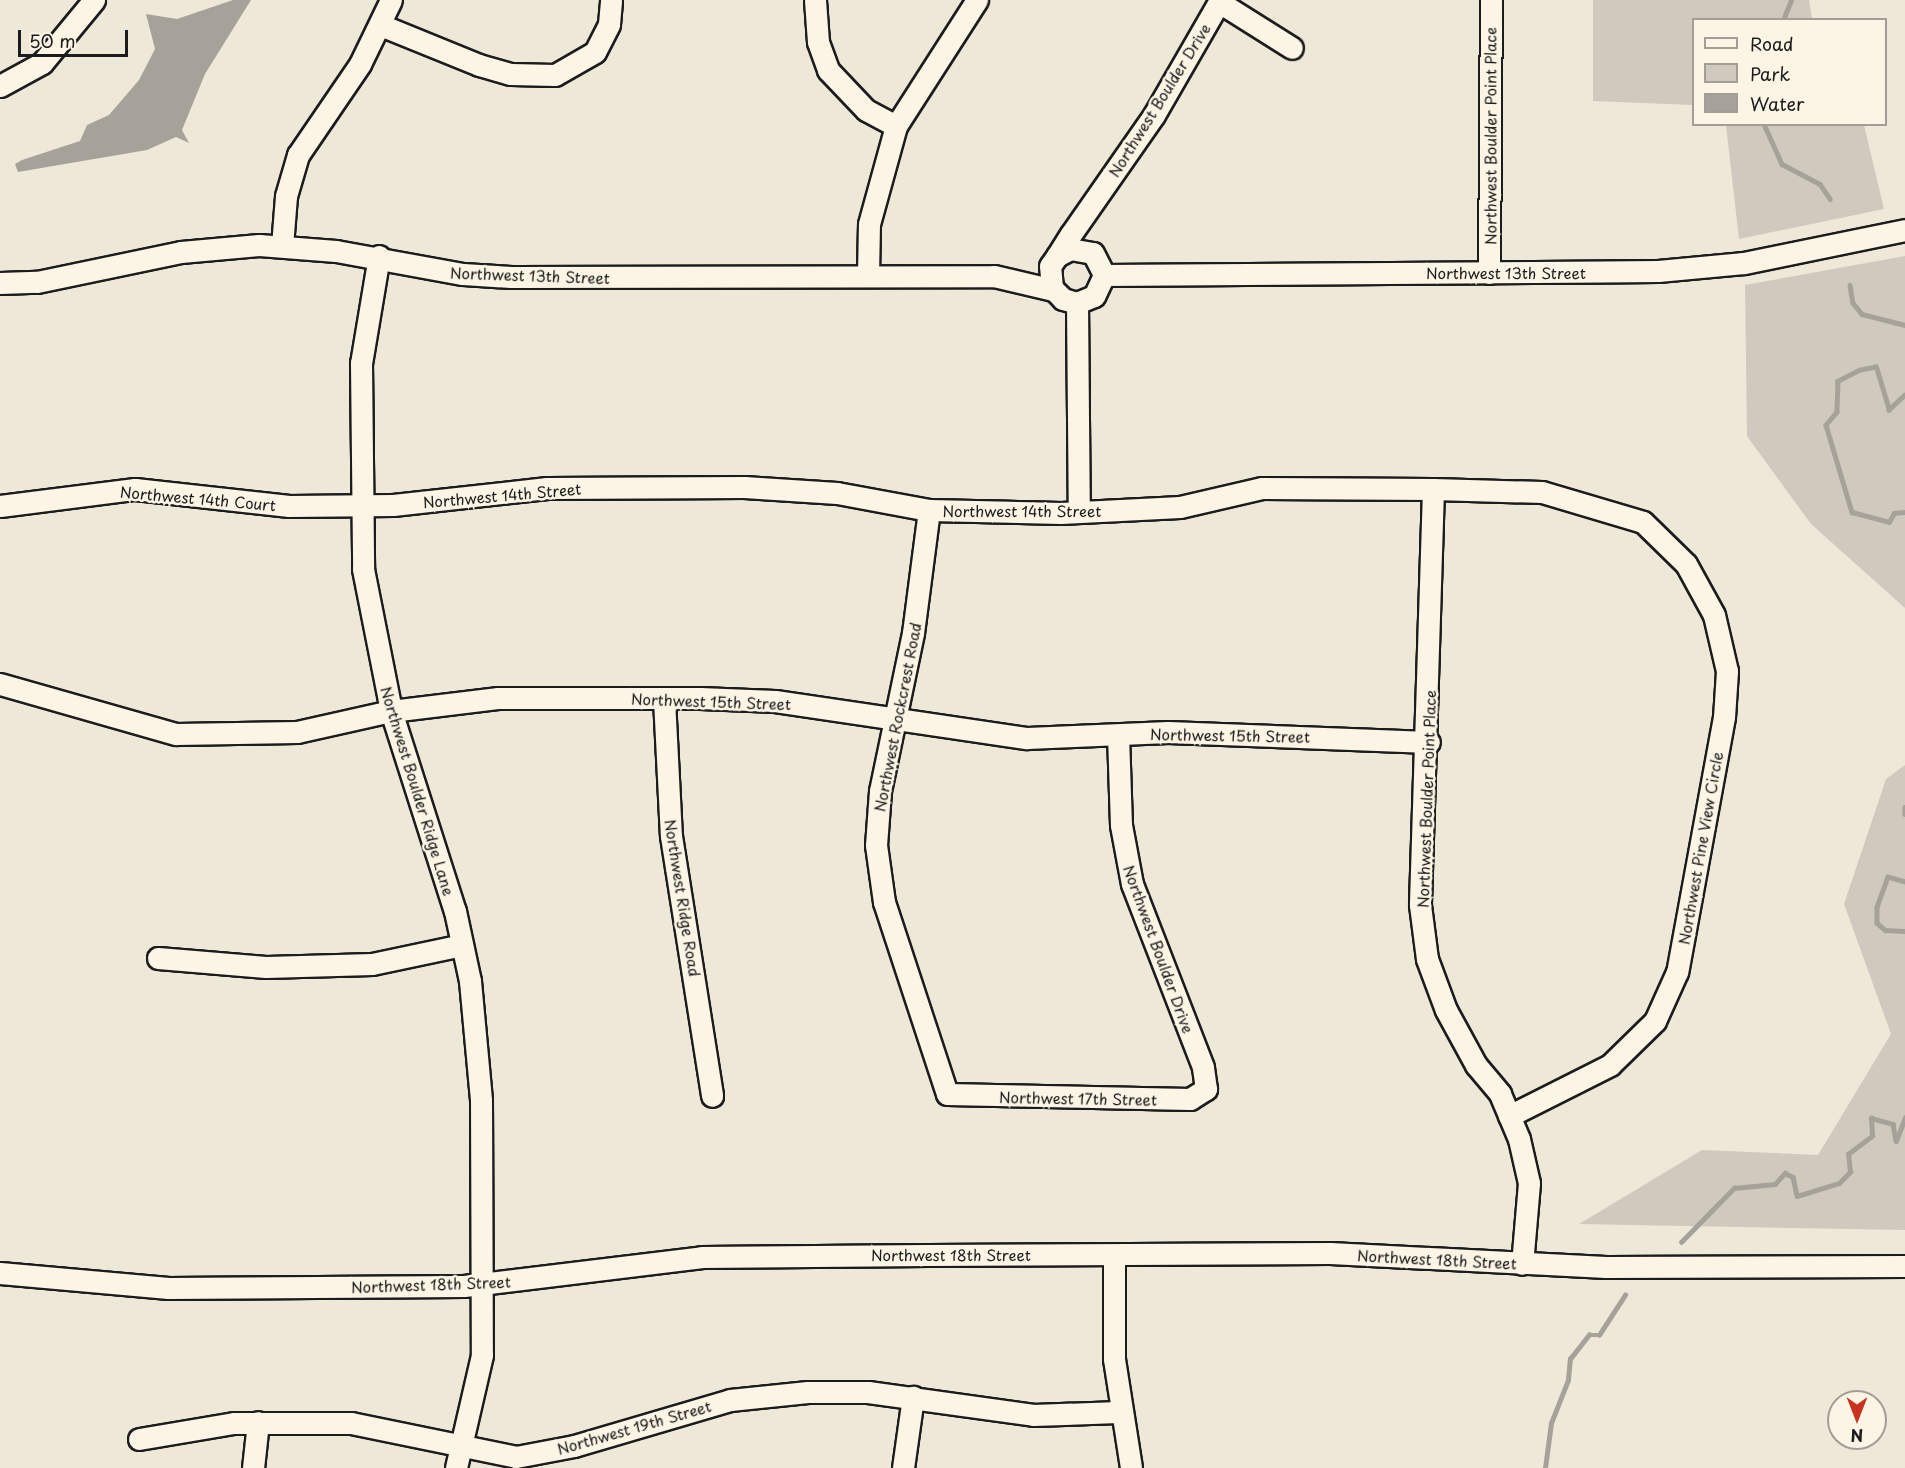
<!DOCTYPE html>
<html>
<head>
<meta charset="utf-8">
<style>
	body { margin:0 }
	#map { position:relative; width:1905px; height:1468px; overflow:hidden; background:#eee8d9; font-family:"Playpen Sans",sans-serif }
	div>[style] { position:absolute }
	.green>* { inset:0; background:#cfcabd }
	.water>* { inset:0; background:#a7a299 }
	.stream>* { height:4.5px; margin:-2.25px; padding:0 2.25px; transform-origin:2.25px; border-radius:2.25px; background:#a7a299 }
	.roads { filter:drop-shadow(2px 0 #1c1c1c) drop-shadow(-2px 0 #1c1c1c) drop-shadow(0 2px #1c1c1c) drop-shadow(0 -2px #1c1c1c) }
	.minor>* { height:21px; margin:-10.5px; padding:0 10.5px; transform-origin:10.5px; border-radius:10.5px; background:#fcf5e5 }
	span { translate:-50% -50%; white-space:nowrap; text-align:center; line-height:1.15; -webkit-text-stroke:5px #fcf5e5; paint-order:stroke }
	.street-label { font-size:15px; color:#1c1c1c }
	.legend { position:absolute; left:1692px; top:18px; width:195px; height:108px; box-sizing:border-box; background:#fcf5e5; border:2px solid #a29e95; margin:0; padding:8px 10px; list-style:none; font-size:18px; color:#1c1c1c }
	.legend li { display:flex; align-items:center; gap:12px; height:30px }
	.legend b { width:30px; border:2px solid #a29e95 }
	.north { position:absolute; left:1827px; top:1390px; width:60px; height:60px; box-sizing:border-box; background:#fcf5e5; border:2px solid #a29e95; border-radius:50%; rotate:180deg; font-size:16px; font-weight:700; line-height:24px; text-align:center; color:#1c1c1c }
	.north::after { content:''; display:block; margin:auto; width:21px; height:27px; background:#c8321e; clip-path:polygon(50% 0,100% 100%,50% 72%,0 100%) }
	.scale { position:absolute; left:18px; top:30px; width:110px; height:27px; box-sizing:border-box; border:3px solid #1c1c1c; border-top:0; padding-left:8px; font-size:18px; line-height:21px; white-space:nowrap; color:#1c1c1c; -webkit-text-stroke:4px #fcf5e5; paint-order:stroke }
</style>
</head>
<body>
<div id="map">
	<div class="green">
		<div style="clip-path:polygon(1593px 0,1809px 0,1812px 19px,1694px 20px,1693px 105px,1593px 101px)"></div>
		<div style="clip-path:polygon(1726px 125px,1864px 125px,1884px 209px,1739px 239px)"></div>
		<div style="clip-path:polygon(1905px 256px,1905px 608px,1811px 524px,1747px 436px,1745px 285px)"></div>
		<div style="clip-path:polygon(1905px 765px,1905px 1230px,1579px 1224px,1702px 1150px,1818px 1155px,1891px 1034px,1844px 904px,1886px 779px)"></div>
	</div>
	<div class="water">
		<div style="clip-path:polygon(233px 0,251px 0,205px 74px,182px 130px,189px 143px,176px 137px,147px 150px,18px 172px,15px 164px,22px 160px,80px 141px,87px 125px,109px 115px,139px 80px,155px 49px,146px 14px,177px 19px)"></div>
	</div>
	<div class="stream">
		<div style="left:1783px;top:20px;width:22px;rotate:-68deg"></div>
		<div style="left:1764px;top:124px;width:44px;rotate:65.8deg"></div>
		<div style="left:1782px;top:164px;width:43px;rotate:27.8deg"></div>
		<div style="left:1820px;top:184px;width:18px;rotate:56deg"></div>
		<div style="left:1850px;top:285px;width:18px;rotate:81deg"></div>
		<div style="left:1853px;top:303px;width:14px;rotate:51deg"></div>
		<div style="left:1862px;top:314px;width:44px;rotate:14.3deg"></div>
		<div style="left:1905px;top:395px;width:22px;rotate:137deg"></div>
		<div style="left:1889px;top:410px;width:45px;rotate:-106.8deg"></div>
		<div style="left:1876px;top:367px;width:16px;rotate:169deg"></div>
		<div style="left:1860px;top:370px;width:25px;rotate:153deg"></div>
		<div style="left:1838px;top:381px;width:31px;rotate:92deg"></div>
		<div style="left:1837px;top:412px;width:17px;rotate:130deg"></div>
		<div style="left:1826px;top:425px;width:91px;rotate:73.4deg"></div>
		<div style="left:1852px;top:512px;width:38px;rotate:15deg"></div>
		<div style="left:1889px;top:522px;width:10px;rotate:-61deg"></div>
		<div style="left:1894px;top:513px;width:11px;rotate:-5deg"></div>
		<div style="left:1905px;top:807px;width:7px;rotate:90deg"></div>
		<div style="left:1905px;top:882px;width:18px;rotate:-164deg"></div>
		<div style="left:1888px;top:877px;width:32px;rotate:110deg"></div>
		<div style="left:1877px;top:907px;width:16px;rotate:90deg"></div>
		<div style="left:1877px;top:923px;width:11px;rotate:41deg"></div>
		<div style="left:1885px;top:930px;width:20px;rotate:3deg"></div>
		<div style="left:1681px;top:1242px;width:76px;rotate:-45.5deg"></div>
		<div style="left:1734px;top:1188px;width:41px;rotate:-5.6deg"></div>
		<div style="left:1775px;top:1184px;width:15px;rotate:-48deg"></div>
		<div style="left:1785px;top:1173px;width:9px;rotate:27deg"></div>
		<div style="left:1793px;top:1177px;width:19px;rotate:78deg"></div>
		<div style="left:1797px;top:1196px;width:44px;rotate:-17.2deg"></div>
		<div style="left:1839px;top:1183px;width:16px;rotate:-45deg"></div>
		<div style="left:1850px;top:1172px;width:18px;rotate:-96deg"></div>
		<div style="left:1848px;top:1154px;width:30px;rotate:-37deg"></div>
		<div style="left:1872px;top:1136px;width:18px;rotate:-93deg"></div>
		<div style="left:1871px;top:1118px;width:23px;rotate:15deg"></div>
		<div style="left:1893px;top:1124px;width:17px;rotate:80deg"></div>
		<div style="left:1896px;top:1141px;width:25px;rotate:-69deg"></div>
		<div style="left:1545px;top:1468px;width:45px;rotate:-82.4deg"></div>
		<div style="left:1551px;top:1423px;width:46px;rotate:-68.4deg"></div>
		<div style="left:1568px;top:1380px;width:21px;rotate:-85deg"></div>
		<div style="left:1570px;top:1359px;width:31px;rotate:-52deg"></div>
		<div style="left:1589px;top:1335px;width:10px"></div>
		<div style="left:1599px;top:1335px;width:48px;rotate:-57deg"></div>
	</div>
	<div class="roads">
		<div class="minor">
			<div style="left:815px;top:0;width:42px;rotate:85.9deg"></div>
			<div style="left:818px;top:42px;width:30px;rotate:70deg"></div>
			<div style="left:828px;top:70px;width:55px;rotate:46.5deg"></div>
			<div style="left:866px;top:110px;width:34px;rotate:28deg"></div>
			<div style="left:1219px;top:2px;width:86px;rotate:32.2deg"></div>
			<div style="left:383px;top:26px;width:104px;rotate:22.1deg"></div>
			<div style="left:479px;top:65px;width:33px;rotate:16deg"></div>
			<div style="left:511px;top:74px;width:44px;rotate:1.3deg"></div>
			<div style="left:555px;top:75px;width:46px;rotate:-29.9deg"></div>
			<div style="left:595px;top:52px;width:31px;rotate:-63deg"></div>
			<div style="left:609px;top:24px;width:24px;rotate:-85deg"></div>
			<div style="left:0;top:86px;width:48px;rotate:-28.7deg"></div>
			<div style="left:42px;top:63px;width:82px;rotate:-50.5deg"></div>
			<div style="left:282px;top:246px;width:50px;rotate:-85.4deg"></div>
			<div style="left:286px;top:196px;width:43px;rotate:-73.7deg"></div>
			<div style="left:298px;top:155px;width:110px;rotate:-55.7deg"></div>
			<div style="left:360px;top:64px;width:71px;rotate:-64.2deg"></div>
			<div style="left:379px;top:256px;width:109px;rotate:99.5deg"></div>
			<div style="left:361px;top:363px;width:206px;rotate:89.4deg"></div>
			<div style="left:363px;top:569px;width:145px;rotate:78.8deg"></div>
			<div style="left:391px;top:711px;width:210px;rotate:72.3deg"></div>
			<div style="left:455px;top:911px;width:72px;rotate:77.9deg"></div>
			<div style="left:470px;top:981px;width:120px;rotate:84.7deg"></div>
			<div style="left:481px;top:1100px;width:255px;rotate:89.8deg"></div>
			<div style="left:482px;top:1355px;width:116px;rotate:103deg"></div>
			<div style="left:1057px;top:256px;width:15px;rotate:-28deg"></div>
			<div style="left:1070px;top:249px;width:23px;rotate:10deg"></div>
			<div style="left:1093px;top:253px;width:25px;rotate:63deg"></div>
			<div style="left:1104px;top:275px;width:23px;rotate:115deg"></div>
			<div style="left:1094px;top:296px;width:18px;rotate:158deg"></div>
			<div style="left:1077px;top:303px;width:15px;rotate:-164deg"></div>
			<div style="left:1063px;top:299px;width:16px;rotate:-135deg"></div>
			<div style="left:1052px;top:288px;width:22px;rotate:-95deg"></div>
			<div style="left:1050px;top:266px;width:12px;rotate:-55deg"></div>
			<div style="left:1057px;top:256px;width:26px;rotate:-58deg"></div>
			<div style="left:1071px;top:234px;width:145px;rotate:-55.1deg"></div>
			<div style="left:1154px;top:115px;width:133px;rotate:-60.1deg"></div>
			<div style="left:1489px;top:273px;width:273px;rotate:-89.6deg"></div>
			<div style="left:868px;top:275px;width:51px;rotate:-88.9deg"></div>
			<div style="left:869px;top:224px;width:102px;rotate:-74.6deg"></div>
			<div style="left:896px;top:126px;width:150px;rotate:-57.3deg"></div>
			<div style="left:1104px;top:275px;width:554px;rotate:-0.41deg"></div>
			<div style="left:1658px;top:271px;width:86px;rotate:-5.3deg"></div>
			<div style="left:1744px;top:263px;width:164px;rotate:-11.6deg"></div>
			<div style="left:0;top:283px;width:37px;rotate:-2deg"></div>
			<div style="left:37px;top:282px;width:147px;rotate:-11.8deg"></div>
			<div style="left:181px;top:252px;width:78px;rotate:-5.1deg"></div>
			<div style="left:259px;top:245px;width:77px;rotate:4.5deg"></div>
			<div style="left:336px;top:251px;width:129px;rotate:10.3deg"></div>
			<div style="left:463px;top:274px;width:48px;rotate:3.6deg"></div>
			<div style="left:511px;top:277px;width:483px;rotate:-0.1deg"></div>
			<div style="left:994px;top:276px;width:61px;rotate:13.3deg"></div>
			<div style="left:1077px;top:303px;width:209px;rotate:89.5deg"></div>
			<div style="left:1433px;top:489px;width:416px;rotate:91.8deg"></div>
			<div style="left:1420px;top:905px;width:54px;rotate:82.6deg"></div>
			<div style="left:1427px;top:959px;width:54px;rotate:69.6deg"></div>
			<div style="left:1446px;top:1010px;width:63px;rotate:61.4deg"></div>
			<div style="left:1476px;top:1065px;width:38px;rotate:50deg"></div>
			<div style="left:1500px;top:1094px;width:49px;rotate:67.1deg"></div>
			<div style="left:1519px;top:1139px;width:45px;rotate:77.2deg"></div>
			<div style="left:1529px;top:1183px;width:81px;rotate:94.9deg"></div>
			<div style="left:0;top:506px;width:136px;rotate:-7.2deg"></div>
			<div style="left:135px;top:489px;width:155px;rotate:6.3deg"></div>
			<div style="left:289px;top:506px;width:104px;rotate:-0.6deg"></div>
			<div style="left:393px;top:505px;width:155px;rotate:-6.3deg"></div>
			<div style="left:547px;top:488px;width:197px;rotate:-0.3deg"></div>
			<div style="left:744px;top:487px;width:93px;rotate:3.7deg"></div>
			<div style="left:837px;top:493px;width:94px;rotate:10.5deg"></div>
			<div style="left:929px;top:510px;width:132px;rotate:1.3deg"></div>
			<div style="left:1061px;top:513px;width:119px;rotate:-2.9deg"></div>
			<div style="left:1180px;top:507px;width:84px;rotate:-13deg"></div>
			<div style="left:1262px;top:488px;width:171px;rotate:0.3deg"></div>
			<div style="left:1433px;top:489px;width:109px;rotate:1.6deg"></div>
			<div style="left:1542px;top:492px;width:105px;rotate:16.5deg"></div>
			<div style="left:1643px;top:522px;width:60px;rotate:44.3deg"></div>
			<div style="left:1686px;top:564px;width:58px;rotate:61.2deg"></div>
			<div style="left:1714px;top:615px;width:57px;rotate:76.9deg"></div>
			<div style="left:1727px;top:671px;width:46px;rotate:93.7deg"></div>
			<div style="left:1724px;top:717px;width:259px;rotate:100.4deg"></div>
			<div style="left:1677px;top:972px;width:54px;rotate:114.2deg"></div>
			<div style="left:1655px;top:1021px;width:63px;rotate:135.6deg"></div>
			<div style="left:1610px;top:1065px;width:113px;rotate:153.2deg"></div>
			<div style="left:929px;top:510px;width:124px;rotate:97.4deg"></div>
			<div style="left:913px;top:633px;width:161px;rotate:101.8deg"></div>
			<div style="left:880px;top:791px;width:54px;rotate:94.2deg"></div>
			<div style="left:876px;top:845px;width:58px;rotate:82deg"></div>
			<div style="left:884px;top:902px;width:202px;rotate:71.8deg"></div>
			<div style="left:947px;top:1094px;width:243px;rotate:1.2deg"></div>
			<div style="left:1190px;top:1099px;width:19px;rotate:-32deg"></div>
			<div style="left:1206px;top:1089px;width:22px;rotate:-98deg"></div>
			<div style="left:1203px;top:1067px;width:196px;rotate:-111.2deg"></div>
			<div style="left:1132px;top:884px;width:60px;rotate:-100.6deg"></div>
			<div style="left:1121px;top:825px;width:89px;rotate:-91.9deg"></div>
			<div style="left:0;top:684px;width:183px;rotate:15.9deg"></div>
			<div style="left:176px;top:734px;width:121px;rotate:-0.9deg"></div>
			<div style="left:297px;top:732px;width:96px;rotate:-12.6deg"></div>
			<div style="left:391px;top:711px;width:108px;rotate:-6.9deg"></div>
			<div style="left:498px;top:698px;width:202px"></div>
			<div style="left:700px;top:698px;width:75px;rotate:2.3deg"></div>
			<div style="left:775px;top:701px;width:255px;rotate:8.4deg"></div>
			<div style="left:1027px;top:738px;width:141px;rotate:-2.4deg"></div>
			<div style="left:1168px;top:732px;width:261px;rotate:2.2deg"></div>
			<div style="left:664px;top:699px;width:137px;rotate:87.1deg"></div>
			<div style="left:671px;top:836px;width:263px;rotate:81deg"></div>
			<div style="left:158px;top:958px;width:108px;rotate:4.8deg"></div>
			<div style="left:266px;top:967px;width:106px;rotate:-1.6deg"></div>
			<div style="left:372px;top:964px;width:92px;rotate:-11.9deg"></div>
			<div style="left:1114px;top:1255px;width:104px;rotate:90deg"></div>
			<div style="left:1114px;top:1359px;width:110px;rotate:81.1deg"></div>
			<div style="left:0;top:1273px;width:169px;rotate:5.1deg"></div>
			<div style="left:168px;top:1288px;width:296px;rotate:-0.4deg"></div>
			<div style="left:464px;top:1286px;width:240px;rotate:-6.9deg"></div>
			<div style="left:702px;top:1257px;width:225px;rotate:-0.5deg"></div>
			<div style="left:927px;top:1255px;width:403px;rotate:-0.3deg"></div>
			<div style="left:1330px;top:1253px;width:276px;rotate:2.9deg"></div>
			<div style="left:1606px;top:1267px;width:299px;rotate:-0.2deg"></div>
			<div style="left:139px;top:1439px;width:96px;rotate:-9.6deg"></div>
			<div style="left:234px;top:1423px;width:117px"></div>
			<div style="left:351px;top:1423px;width:168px;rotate:11.6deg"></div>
			<div style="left:516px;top:1457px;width:59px;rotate:-10.7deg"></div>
			<div style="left:574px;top:1446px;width:163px;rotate:-16.4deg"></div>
			<div style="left:730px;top:1400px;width:78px;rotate:-5.9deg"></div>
			<div style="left:808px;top:1392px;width:60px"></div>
			<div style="left:868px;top:1392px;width:167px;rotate:7.9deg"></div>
			<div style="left:1033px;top:1415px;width:86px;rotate:-2deg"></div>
			<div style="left:253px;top:1468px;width:46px;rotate:-83.8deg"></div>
			<div style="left:903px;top:1468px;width:72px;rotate:-82deg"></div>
		</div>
	</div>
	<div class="street-label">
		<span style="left:1159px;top:100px;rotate:-58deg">Northwest Boulder Drive</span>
		<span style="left:1490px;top:136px;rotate:-90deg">Northwest Boulder Point Place</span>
		<span style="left:1506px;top:273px">Northwest 13th Street</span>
		<span style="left:530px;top:275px;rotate:2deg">Northwest 13th Street</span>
		<span style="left:502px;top:495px;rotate:-5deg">Northwest 14th Street</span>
		<span style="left:198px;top:498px;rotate:5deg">Northwest 14th Court</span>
		<span style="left:1022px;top:511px">Northwest 14th Street</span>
		<span style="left:711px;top:701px;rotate:2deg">Northwest 15th Street</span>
		<span style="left:897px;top:717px;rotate:-79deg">Northwest Rockcrest Road</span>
		<span style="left:1230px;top:735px;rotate:1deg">Northwest 15th Street</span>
		<span style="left:418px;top:791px;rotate:73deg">Northwest Boulder Ridge Lane</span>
		<span style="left:1426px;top:799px;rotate:-88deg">Northwest Boulder Point Place</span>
		<span style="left:1700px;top:848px;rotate:-80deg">Northwest Pine View Circle</span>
		<span style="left:683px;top:898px;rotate:81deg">Northwest Ridge Road</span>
		<span style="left:1159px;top:949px;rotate:70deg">Northwest Boulder Drive</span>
		<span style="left:1078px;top:1098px;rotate:1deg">Northwest 17th Street</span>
		<span style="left:951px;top:1255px">Northwest 18th Street</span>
		<span style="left:1437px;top:1259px;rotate:3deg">Northwest 18th Street</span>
		<span style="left:431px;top:1284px;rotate:-2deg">Northwest 18th Street</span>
		<span style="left:634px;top:1427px;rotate:-16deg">Northwest 19th Street</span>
	</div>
	<ul class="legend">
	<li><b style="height:8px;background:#fcf5e5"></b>Road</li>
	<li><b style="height:16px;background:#cfcabd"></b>Park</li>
	<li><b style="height:16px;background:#a7a299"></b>Water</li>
	</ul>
	<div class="north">N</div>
	<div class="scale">50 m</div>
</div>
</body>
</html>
